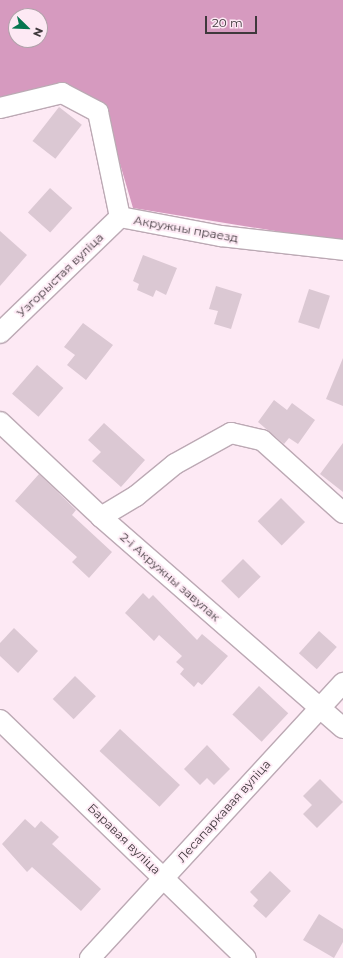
<!DOCTYPE html>
<html>
<head>
<meta charset="utf-8">
<style>
	body { margin:0 }
	#map { position:relative; width:343px; height:958px; overflow:hidden; background:#fde9f4; font-family:Montserrat,sans-serif }
	div>[style] { position:absolute }
	.forest>* { inset:0; background:#d69abf }
	.building>* { inset:0; background:#dbc8d3; transform-origin:0 0 }
	.roads { filter:drop-shadow(1px 0 #bca9b4) drop-shadow(-1px 0 #bca9b4) drop-shadow(0 1px #bca9b4) drop-shadow(0 -1px #bca9b4) }
	.minor>* { height:20px; margin:-10px; padding:0 10px; transform-origin:10px; border-radius:10px; background:#fff }
	span { translate:-50% -50%; white-space:nowrap; text-align:center; line-height:1.15; -webkit-text-stroke:3.5px #fde9f4; paint-order:stroke }
	.street-label { font-size:12px; color:#3f383c }
	.north { position:absolute; left:8px; top:8px; width:40px; height:40px; box-sizing:border-box; background:#fde9f4; border:1px solid #b1a2aa; border-radius:50%; rotate:113deg; font-size:11px; font-weight:700; line-height:16px; text-align:center; color:#3f383c }
	.north::after { content:''; display:block; margin:auto; width:14px; height:18px; background:#067650; clip-path:polygon(50% 0,100% 100%,50% 72%,0 100%) }
	.scale { position:absolute; left:205px; top:16px; width:52px; height:18px; box-sizing:border-box; border:2px solid #3f383c; border-top:0; padding-left:5px; font-size:12px; line-height:14px; white-space:nowrap; color:#3f383c; -webkit-text-stroke:3px #fde9f4; paint-order:stroke }
</style>
</head>
<body>
<div id="map">
	<div class="forest">
		<div style="clip-path:polygon(evenodd,0 0,343px 0,343px 242px,133px 208px,103px 106px,66px 85px,0 101px,0 0,16px 16px,40px 16px,40px 40px,16px 40px,16px 16px)"></div>
	</div>
	<div class="building">
		<div style="left:59px;top:107px;width:29px;height:43px;rotate:38deg"></div>
		<div style="left:50px;top:188px;width:30px;height:33px;rotate:42deg"></div>
		<div style="clip-path:polygon(0 231px,27px 255px,0 286px)"></div>
		<div style="clip-path:polygon(143px 255px,177px 268px,166px 295px,156px 290px,153px 297px,137px 290px,139px 284px,133px 281px)"></div>
		<div style="clip-path:polygon(216px 286px,242px 294px,231px 329px,214px 324px,218px 311px,209px 309px)"></div>
		<div style="left:309px;top:289px;width:22px;height:35px;rotate:18deg"></div>
		<div style="clip-path:polygon(83px 323px,113px 345px,86px 380px,67px 365px,75px 355px,64px 347px)"></div>
		<div style="clip-path:polygon(343px 358px,343px 406px,326px 399px)"></div>
		<div style="left:37px;top:365px;width:35px;height:38px;rotate:41deg"></div>
		<div style="clip-path:polygon(274px 400px,287px 410px,292px 403px,315px 420px,298px 444px,289px 438px,284px 444px,258px 422px)"></div>
		<div style="clip-path:polygon(104px 423px,145px 460px,121px 487px,92px 461px,101px 452px,88px 440px)"></div>
		<div style="clip-path:polygon(343px 443px,343px 492px,320px 474px)"></div>
		<div style="clip-path:polygon(39px 474px,76px 510px,72px 515px,112px 552px,89px 578px,72px 562px,77px 557px,15px 501px)"></div>
		<div style="left:281px;top:498px;width:34px;height:33px;rotate:45deg"></div>
		<div style="left:243px;top:559px;width:25px;height:31px;rotate:45deg"></div>
		<div style="clip-path:polygon(143px 593px,149px 599px,153px 595px,197px 640px,202px 634px,228px 656px,202px 685px,198px 682px,194px 687px,180px 674px,184px 669px,176px 662px,182px 656px,159px 635px,154px 641px,125px 613px)"></div>
		<div style="clip-path:polygon(14px 628px,38px 651px,18px 673px,0 656px,0 643px)"></div>
		<div style="left:319px;top:631px;width:24px;height:30px;rotate:42deg"></div>
		<div style="left:75px;top:676px;width:29px;height:32px;rotate:44deg"></div>
		<div style="left:259px;top:686px;width:40px;height:39px;rotate:43deg"></div>
		<div style="left:120px;top:729px;width:82px;height:30px;rotate:43deg"></div>
		<div style="clip-path:polygon(207px 745px,230px 769px,214px 785px,207px 778px,200px 785px,184px 769px)"></div>
		<div style="clip-path:polygon(320px 779px,343px 802px,317px 828px,303px 814px,312px 805px,303px 796px)"></div>
		<div style="clip-path:polygon(25px 819px,35px 828px,41px 821px,59px 837px,52px 844px,101px 889px,81px 911px,32px 867px,27px 872px,2px 844px)"></div>
		<div style="clip-path:polygon(270px 871px,291px 891px,266px 918px,253px 906px,258px 900px,250px 892px)"></div>
		<div style="clip-path:polygon(319px 914px,343px 929px,343px 942px,334px 958px,303px 940px)"></div>
	</div>
	<div class="roads">
		<div class="minor">
			<div style="left:0;top:108px;width:64px;rotate:-13.6deg"></div>
			<div style="left:62px;top:93px;width:41px;rotate:27.8deg"></div>
			<div style="left:98px;top:112px;width:107px;rotate:78.2deg"></div>
			<div style="left:120px;top:217px;width:103px;rotate:10.7deg"></div>
			<div style="left:221px;top:236px;width:123px;rotate:6.5deg"></div>
			<div style="left:0;top:333px;width:167px;rotate:-44deg"></div>
			<div style="left:0;top:422px;width:139px;rotate:43.2deg"></div>
			<div style="left:101px;top:517px;width:321px;rotate:41.1deg"></div>
			<div style="left:101px;top:517px;width:41px;rotate:-31deg"></div>
			<div style="left:136px;top:496px;width:50px;rotate:-39.4deg"></div>
			<div style="left:175px;top:464px;width:64px;rotate:-29deg"></div>
			<div style="left:231px;top:433px;width:32px;rotate:13deg"></div>
			<div style="left:262px;top:440px;width:109px;rotate:42deg"></div>
			<div style="left:0;top:720px;width:342px;rotate:44.1deg"></div>
			<div style="left:90px;top:958px;width:374px;rotate:-47.4deg"></div>
		</div>
	</div>
	<div class="street-label">
		<span style="left:186px;top:229px;rotate:10deg">Акружны праезд</span>
		<span style="left:60px;top:275px;rotate:-44deg">Узгорыстая вуліца</span>
		<span style="left:170px;top:577px;rotate:41deg">2-і Акружны завулак</span>
		<span style="left:224px;top:811px;rotate:-48deg">Лесапаркавая вуліца</span>
		<span style="left:124px;top:839px;rotate:44deg">Баравая вуліца</span>
	</div>
	<div class="north">N</div>
	<div class="scale">20 m</div>
</div>
</body>
</html>
